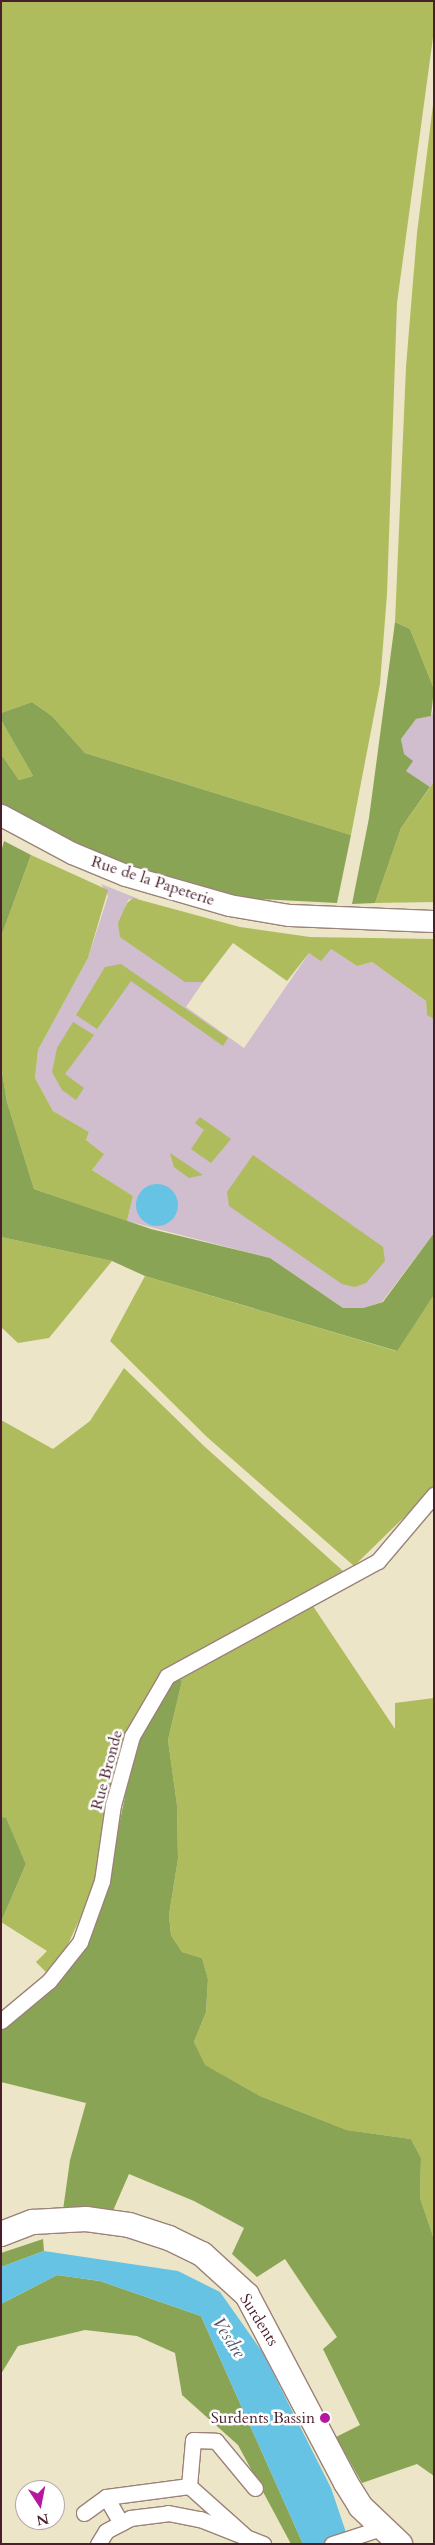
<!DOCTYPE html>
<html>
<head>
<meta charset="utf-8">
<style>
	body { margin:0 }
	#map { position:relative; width:435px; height:2545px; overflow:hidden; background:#ece5c7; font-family:Cardo,serif }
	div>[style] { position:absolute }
	.industrial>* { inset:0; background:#d0bdcd }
	.green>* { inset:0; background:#aebc5e }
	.forest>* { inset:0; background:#8aa455 }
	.water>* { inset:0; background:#66c3e4 }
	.round { border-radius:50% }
	.roads { filter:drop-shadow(1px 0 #9b8279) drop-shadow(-1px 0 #9b8279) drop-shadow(0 1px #9b8279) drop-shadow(0 -1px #9b8279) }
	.minor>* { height:15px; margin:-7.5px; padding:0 7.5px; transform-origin:7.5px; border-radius:7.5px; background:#fff }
	.secondary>* { height:21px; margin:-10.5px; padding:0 10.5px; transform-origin:10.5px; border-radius:10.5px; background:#fff }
	.primary>* { height:24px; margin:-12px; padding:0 12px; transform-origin:12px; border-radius:12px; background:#fff }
	.dots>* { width:14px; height:14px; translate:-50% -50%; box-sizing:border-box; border:2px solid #fff; border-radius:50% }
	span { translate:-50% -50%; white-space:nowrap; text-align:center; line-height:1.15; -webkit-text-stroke:5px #fff; paint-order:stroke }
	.street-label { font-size:16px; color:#4a1f2b }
	.poi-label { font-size:16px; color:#4a1f2b }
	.right { translate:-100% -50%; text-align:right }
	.water-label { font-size:18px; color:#54586c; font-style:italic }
	.frame { position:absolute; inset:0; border:2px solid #4a1f2b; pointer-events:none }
	.north { position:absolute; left:15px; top:2480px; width:50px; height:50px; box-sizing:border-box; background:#fff; border:1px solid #b7a5aa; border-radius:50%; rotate:169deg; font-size:14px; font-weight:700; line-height:20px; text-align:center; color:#4a1f2b }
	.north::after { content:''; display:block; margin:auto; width:18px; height:22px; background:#b5179e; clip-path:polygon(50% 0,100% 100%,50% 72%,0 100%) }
</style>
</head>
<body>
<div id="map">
	<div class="industrial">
		<div style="clip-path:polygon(434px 709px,434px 782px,430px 787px,406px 771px,401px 739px,416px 719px,431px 716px)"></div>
		<div style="clip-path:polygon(101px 884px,139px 899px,129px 899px,125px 906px,185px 981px,203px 982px,186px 1007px,244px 1048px,309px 953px,331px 949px,357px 966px,372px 962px,426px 1001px,427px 1014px,434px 1019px,434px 1233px,382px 1302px,363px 1308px,343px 1308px,270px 1258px,127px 1221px,133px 1196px,92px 1170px,103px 1153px,86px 1140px,89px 1132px,53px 1111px,35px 1078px,38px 1050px,88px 958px,108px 896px)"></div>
	</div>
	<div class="green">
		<div style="clip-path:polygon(1px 1px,434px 1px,434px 30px,397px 303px,387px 594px,380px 684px,351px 835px,85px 753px,52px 716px,32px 702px,1px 713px)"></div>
		<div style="clip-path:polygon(434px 97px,434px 689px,410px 629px,395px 622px,406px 367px,417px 233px)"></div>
		<div style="clip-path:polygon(1px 720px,33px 776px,19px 780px,1px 754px)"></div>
		<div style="clip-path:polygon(434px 782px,434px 902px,375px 903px,401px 828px)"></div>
		<div style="clip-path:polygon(31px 855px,108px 890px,88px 958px,38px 1050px,35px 1078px,53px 1111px,89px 1132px,86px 1140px,104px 1154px,92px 1170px,133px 1196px,127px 1221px,34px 1189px,7px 1102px,1px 1066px,1px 937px)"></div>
		<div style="clip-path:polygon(133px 898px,240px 927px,310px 937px,434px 939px,434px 1019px,427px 1015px,426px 1001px,372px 962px,357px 966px,331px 949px,321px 961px,309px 953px,287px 981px,233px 943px,203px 982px,185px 982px,120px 937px,118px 923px,127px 903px)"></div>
		<div style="clip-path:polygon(121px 964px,228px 1038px,223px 1046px,131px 981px,97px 1029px,76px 1015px,105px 967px)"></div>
		<div style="clip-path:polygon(73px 1022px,94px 1035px,65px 1074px,84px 1088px,76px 1100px,62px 1090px,52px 1072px,57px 1048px)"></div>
		<div style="clip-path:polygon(200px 1117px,231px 1139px,211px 1163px,191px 1149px,204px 1130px,195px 1123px)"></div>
		<div style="clip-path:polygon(170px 1153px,203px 1175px,189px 1178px,174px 1167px)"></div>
		<div style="clip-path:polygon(253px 1155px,383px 1247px,385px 1261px,366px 1283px,355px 1287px,342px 1284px,229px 1206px,227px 1192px)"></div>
		<div style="clip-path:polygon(1px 1237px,112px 1261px,49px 1338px,18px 1343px,1px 1327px)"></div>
		<div style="clip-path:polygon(145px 1276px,396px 1351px,434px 1295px,434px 1488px,354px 1566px,207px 1437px,110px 1341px)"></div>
		<div style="clip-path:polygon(124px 1368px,204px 1446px,343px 1571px,161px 1673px,149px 1699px,98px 1879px,64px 1953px,49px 1975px,36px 1962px,47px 1951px,1px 1922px,26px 1864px,6px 1819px,1px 1817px,1px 1420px,53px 1449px,90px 1421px)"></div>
		<div style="clip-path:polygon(309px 1600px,395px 1729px,395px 1703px,434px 1698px,434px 2239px,420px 2198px,421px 2158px,411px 2139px,347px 2130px,260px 2096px,204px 2065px,194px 2042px,206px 2012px,208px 1979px,202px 1958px,182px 1952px,171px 1935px,169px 1915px,178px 1859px,177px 1805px,168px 1740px,182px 1681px,177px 1677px)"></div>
	</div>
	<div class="forest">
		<div style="clip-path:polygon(395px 622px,410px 629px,434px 689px,431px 716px,416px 719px,401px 739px,404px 754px,413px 761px,406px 771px,430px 787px,401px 828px,375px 903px,352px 904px,369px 818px)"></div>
		<div style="clip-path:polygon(32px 702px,52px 716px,85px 753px,351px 835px,337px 903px,242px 898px,129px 866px,76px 845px,1px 805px,1px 754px,19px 780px,33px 776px,1px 720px,1px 713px)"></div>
		<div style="clip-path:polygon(4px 841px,31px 855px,1px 937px,1px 852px)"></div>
		<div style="clip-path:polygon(1px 1066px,7px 1102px,34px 1189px,151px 1229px,270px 1258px,343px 1308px,363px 1308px,383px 1302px,434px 1233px,434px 1295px,397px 1351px,145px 1276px,112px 1261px,1px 1237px)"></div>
		<div style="clip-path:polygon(177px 1677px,182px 1681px,168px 1740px,177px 1805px,178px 1859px,169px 1915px,171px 1935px,182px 1952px,202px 1958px,208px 1979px,206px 2012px,194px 2042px,205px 2065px,260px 2096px,347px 2130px,411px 2139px,421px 2158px,420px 2198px,434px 2239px,434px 2476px,417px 2464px,362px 2483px,336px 2437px,360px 2425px,323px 2349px,337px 2337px,285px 2259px,257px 2277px,232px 2254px,244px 2228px,194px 2201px,129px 2174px,112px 2213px,63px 2210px,70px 2160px,86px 2103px,1px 2082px,1px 2027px,48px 1993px,87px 1936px,110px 1868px,135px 1749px,151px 1711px)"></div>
		<div style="clip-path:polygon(1px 1817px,6px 1818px,26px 1864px,1px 1922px)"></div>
		<div style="clip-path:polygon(43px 2239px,44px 2251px,1px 2267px,1px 2253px)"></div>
		<div style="clip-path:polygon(57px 2275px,100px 2281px,201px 2316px,303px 2544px,291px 2544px,238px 2445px,182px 2395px,175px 2353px,137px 2336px,85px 2330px,18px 2346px,1px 2374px,1px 2304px)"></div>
	</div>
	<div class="water">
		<div class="round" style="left:136px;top:1184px;width:42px;height:42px"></div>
		<div style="clip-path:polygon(44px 2251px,178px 2271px,220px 2292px,263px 2353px,331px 2488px,350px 2544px,303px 2544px,201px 2316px,100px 2281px,57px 2275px,1px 2304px,1px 2267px)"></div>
	</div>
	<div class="roads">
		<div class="minor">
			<div style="left:1px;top:2021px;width:62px;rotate:-39.8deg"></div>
			<div style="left:49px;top:1981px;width:50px;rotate:-51.5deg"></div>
			<div style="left:80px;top:1942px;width:65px;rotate:-70.2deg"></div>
			<div style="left:102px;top:1881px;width:77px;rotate:-81.8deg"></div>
			<div style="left:113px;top:1805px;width:72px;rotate:-74.6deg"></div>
			<div style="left:132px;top:1736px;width:69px;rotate:-59.7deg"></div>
			<div style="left:167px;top:1676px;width:240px;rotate:-28.6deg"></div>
			<div style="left:378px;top:1561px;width:87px;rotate:-49.7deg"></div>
			<div style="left:106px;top:2497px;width:30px;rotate:60deg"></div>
			<div style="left:84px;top:2513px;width:27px;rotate:-36deg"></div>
			<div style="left:106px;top:2497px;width:84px;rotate:-7.5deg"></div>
			<div style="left:244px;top:2535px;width:74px;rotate:-138.3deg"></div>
			<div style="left:189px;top:2486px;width:46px;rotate:-85deg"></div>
			<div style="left:193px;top:2440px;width:23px;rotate:2deg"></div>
			<div style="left:216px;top:2441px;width:61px;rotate:50.3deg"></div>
			<div style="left:98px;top:2544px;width:15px;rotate:-58deg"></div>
			<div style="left:106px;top:2531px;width:27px;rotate:-28deg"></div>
			<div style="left:130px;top:2518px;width:38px;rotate:-7deg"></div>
			<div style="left:168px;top:2513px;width:33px;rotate:11deg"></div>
			<div style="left:200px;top:2519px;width:68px;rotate:21.6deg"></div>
			<div style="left:332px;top:2544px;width:52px;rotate:-18.1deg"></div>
		</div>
		<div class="secondary">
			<div style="left:1px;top:815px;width:81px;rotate:28.2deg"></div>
			<div style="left:72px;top:853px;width:57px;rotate:22.5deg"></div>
			<div style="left:125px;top:875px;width:108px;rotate:16.1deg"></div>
			<div style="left:229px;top:905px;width:61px;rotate:9.5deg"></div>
			<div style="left:289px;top:915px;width:145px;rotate:2.4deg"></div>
		</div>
		<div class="primary">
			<div style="left:1px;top:2234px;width:34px;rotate:-21deg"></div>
			<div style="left:33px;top:2222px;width:53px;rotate:-3.2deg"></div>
			<div style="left:86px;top:2219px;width:43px;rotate:7.9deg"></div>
			<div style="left:129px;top:2225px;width:42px;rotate:18deg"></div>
			<div style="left:169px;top:2238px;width:37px;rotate:26deg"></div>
			<div style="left:202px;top:2254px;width:61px;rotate:42.3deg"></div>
			<div style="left:247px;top:2295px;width:212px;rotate:62.2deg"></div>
			<div style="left:346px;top:2483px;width:28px;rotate:58deg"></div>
			<div style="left:361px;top:2507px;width:54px;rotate:43.5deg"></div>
		</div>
	</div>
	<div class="dots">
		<div style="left:325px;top:2418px;background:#b5179e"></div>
	</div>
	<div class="street-label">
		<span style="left:153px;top:881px;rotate:18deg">Rue de la Papeterie</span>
		<span style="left:107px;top:1770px;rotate:-75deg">Rue Bronde</span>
		<span style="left:259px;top:2320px;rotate:58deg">Surdents</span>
	</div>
	<div class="poi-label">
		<span class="right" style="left:315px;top:2418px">Surdents Bassin</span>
	</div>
	<div class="water-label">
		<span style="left:228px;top:2338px;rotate:57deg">Vesdre</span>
	</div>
	<div class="frame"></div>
	<div class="north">N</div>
</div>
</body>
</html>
